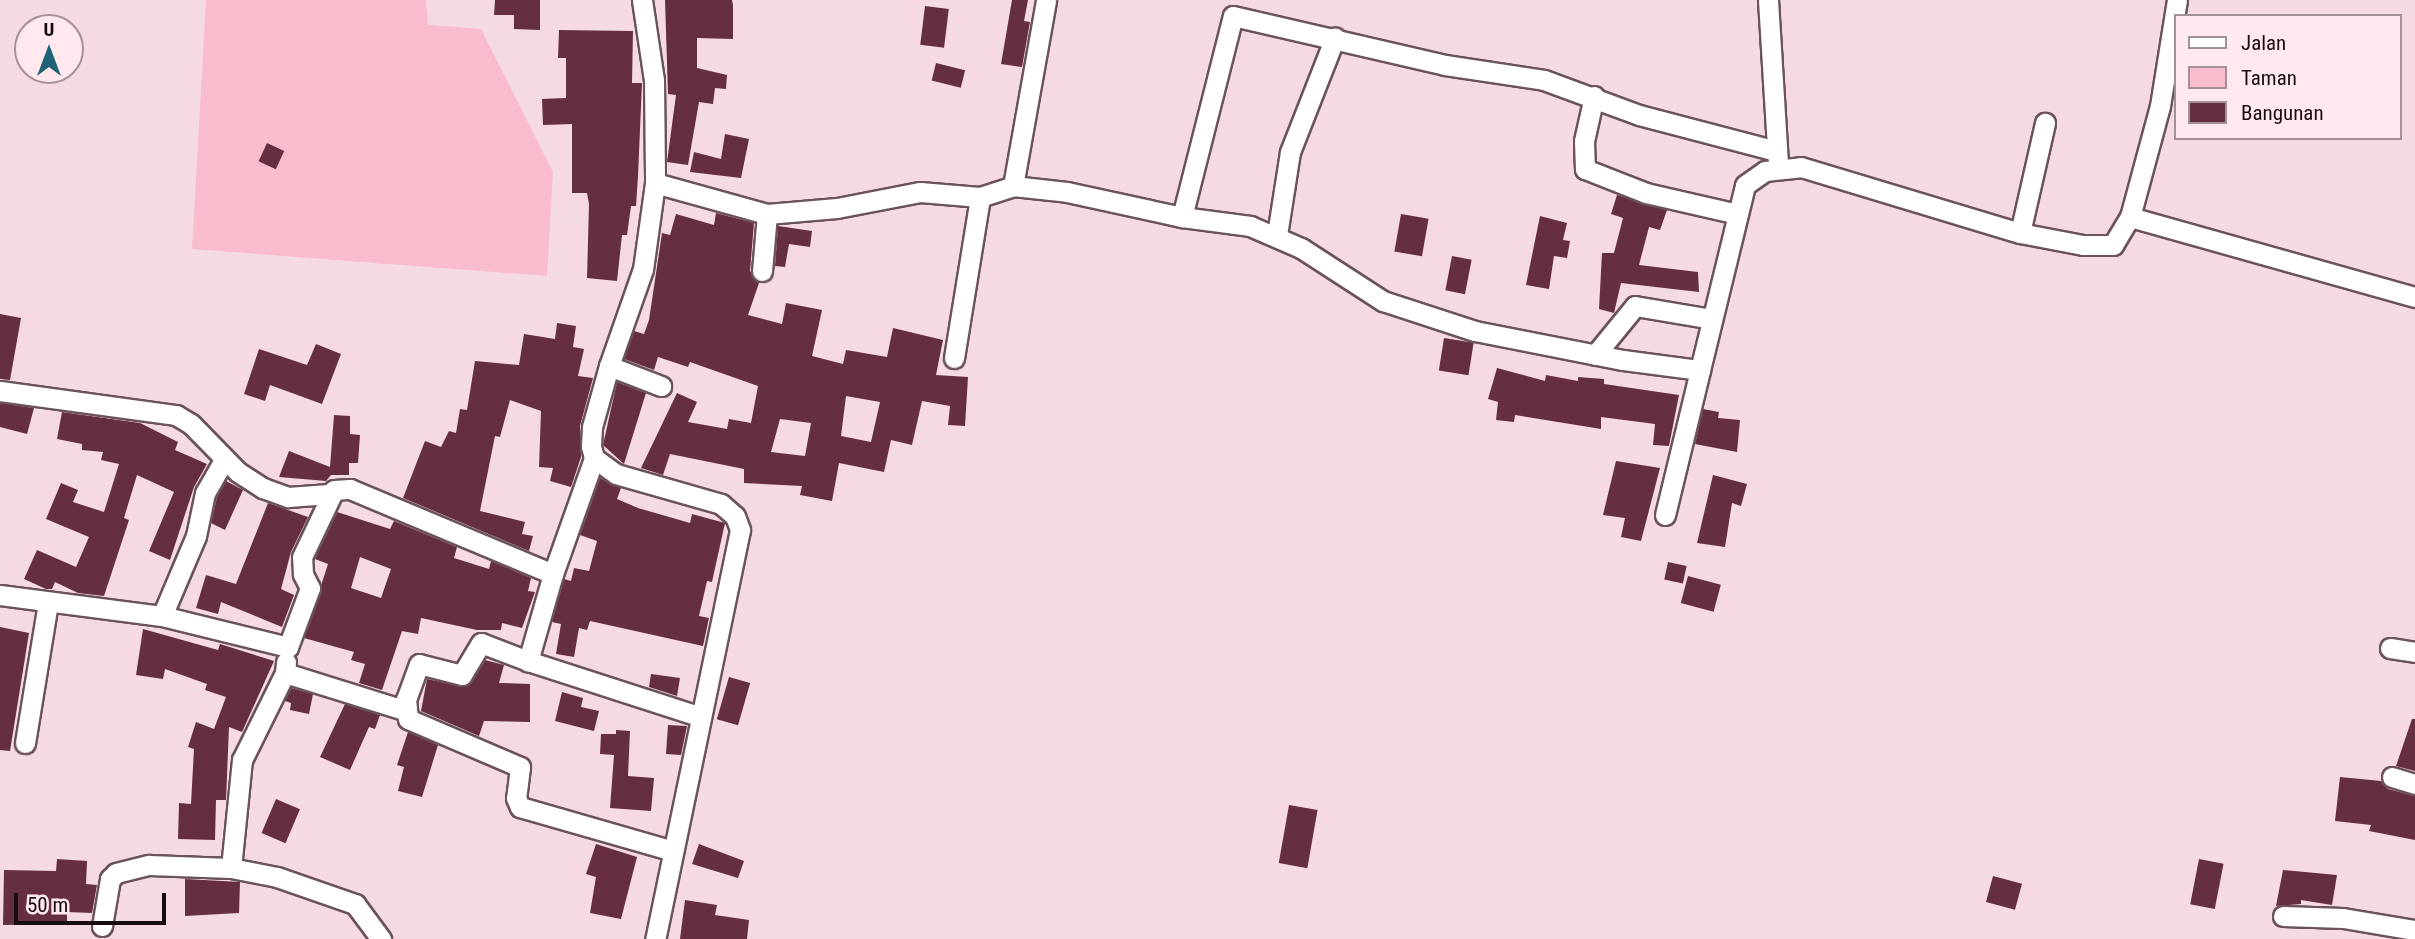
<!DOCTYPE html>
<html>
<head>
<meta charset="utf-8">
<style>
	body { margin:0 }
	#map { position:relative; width:2415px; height:939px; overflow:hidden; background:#f5dae1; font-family:"Roboto Condensed",sans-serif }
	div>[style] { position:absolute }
	.green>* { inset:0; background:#f8bccd }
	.building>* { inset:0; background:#662e41; transform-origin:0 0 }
	.roads { filter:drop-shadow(2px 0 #6a5359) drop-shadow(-2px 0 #6a5359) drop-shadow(0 2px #6a5359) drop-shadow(0 -2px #6a5359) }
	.street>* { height:19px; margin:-9.5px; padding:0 9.5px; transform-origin:9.5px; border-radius:9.5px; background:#fff }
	span { translate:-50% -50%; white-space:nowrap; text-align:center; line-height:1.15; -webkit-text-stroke:7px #ffe9ee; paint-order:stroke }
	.legend { position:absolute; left:2174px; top:14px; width:228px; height:126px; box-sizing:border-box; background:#ffe9ee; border:2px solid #a29195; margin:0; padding:9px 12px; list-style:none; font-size:21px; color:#160d10 }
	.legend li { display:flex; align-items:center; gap:14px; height:35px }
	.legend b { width:35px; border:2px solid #a29195 }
	.north { position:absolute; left:14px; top:14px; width:70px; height:70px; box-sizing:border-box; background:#ffe9ee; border:2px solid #a29195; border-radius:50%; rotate:0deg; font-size:19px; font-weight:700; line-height:28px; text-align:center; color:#160d10 }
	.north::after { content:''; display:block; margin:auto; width:24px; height:32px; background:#206376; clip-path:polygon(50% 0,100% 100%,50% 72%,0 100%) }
	.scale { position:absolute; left:14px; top:893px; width:152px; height:32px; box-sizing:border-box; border:4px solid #160d10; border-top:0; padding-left:9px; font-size:21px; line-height:24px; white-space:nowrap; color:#160d10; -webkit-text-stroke:5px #ffe9ee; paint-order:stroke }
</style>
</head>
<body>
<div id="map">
	<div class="green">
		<div style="clip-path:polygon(206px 0,426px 0,428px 25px,481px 29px,553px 172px,547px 276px,192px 249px)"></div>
	</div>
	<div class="building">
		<div style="clip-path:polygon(495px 0,540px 0,540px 30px,514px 29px,514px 15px,494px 15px)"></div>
		<div style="clip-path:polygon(665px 0,732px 0,733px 5px,733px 39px,697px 38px,697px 68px,727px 75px,726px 89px,715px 88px,713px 104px,699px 102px,688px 165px,667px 162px,676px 95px,668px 94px)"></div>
		<div style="clip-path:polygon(1012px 0,1028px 0,1024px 21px,1030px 22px,1022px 67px,1001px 64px)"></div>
		<div style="left:925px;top:6px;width:24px;height:39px;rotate:7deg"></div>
		<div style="clip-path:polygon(559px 30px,633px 31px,632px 83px,642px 83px,638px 176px,636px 206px,631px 206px,627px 235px,622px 235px,617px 281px,587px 278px,589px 204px,587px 193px,572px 193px,572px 124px,543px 125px,542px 99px,566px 98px,566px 58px,558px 58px)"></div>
		<div style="left:936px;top:63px;width:30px;height:18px;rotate:14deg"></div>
		<div style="clip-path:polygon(725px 134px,749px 139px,741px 178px,690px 172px,694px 152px,721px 159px)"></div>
		<div style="left:267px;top:143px;width:19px;height:20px;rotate:25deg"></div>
		<div style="clip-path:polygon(1617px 195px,1667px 210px,1660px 230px,1649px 227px,1639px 265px,1698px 272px,1699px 292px,1621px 283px,1614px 313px,1599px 309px,1602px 253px,1614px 253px,1623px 218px,1611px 214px)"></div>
		<div style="clip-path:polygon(evenodd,716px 213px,754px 223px,750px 271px,759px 283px,748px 315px,782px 324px,786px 303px,822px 310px,812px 356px,843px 364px,846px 350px,887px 357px,893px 328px,943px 340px,936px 375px,968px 377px,965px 426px,948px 425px,950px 406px,922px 401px,912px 445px,891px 440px,884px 472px,839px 463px,832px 501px,800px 495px,802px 486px,744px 483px,744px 469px,670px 454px,663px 475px,641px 468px,677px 393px,697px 402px,688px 422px,727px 429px,729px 419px,751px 423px,758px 386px,690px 362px,688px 367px,658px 357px,654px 370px,624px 359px,634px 331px,644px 334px,649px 320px,662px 233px,670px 235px,676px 214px,714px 225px,716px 213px,846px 396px,880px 402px,871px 442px,841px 436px,846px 396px,716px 213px,780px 419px,811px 423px,805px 456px,771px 452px,780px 419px)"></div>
		<div style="left:1401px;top:214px;width:28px;height:38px;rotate:10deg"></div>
		<div style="clip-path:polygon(1540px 216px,1567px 223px,1563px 240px,1570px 241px,1567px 258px,1554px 256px,1549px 289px,1526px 285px)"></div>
		<div style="clip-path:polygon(778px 226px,812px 231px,810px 247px,789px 244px,785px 267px,775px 266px)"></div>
		<div style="left:1452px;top:256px;width:20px;height:35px;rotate:11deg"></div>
		<div style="clip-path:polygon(0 314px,21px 318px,10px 380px,0 379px)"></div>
		<div style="clip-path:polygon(557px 323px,576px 326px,573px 347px,584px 349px,578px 376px,593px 378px,580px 426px,581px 457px,571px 487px,550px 481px,553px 468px,539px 467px,541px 411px,510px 400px,500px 437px,495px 436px,480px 511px,525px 522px,522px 534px,533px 536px,529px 551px,403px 498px,425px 441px,441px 447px,449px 431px,456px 433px,460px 409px,467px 410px,475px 361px,519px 365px,524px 334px,555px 339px)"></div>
		<div style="left:1444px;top:338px;width:30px;height:33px;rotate:9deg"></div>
		<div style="clip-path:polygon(316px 344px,341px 354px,322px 404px,270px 385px,265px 401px,244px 394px,259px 349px,307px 365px)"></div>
		<div style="clip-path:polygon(1497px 368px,1545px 381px,1546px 375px,1578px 381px,1578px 377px,1604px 379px,1604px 384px,1679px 395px,1669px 446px,1653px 445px,1655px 424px,1601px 417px,1601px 429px,1515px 415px,1514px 422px,1496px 420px,1498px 402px,1488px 399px)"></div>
		<div style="clip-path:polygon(617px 382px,646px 393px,624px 464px,603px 445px)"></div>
		<div style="clip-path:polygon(0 403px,34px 408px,27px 434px,0 427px)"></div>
		<div style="clip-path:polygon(1703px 409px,1719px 412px,1718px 418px,1740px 420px,1737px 452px,1695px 444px)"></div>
		<div style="clip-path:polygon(62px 412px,140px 423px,178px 442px,175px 450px,207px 464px,194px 487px,170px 560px,149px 551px,174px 492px,137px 475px,124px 518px,129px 520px,104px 596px,78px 593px,55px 582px,52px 589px,46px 589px,24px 579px,37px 550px,76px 567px,89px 537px,46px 519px,61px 483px,78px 490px,73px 502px,104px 512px,119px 464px,101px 460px,103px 452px,82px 450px,82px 444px,57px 439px)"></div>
		<div style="clip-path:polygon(334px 415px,350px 416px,350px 434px,360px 435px,358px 463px,349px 463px,349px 475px,331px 475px,326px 481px,279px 477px,289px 451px,330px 467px)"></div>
		<div style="clip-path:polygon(1616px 461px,1660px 468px,1641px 541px,1621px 537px,1625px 518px,1603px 515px)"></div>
		<div style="clip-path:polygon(1713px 475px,1747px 484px,1741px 506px,1732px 503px,1725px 547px,1697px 543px)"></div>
		<div style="clip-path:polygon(600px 478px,621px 488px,617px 499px,638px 508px,690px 523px,692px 514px,725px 523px,712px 582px,707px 581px,699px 616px,709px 618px,703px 646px,590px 621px,587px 630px,579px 628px,574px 657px,556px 654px,561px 624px,552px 622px,564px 579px,571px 581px,574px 568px,589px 571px,597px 541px,580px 535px)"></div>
		<div style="clip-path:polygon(226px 481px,243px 490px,225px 530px,211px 523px,217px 497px)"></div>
		<div style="clip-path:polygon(268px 503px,308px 517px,291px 552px,281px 589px,294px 595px,282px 627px,221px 602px,218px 614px,196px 608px,206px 575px,236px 584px)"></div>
		<div style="clip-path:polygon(evenodd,337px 512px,390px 529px,394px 521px,457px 547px,454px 558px,489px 569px,491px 561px,531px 578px,528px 591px,535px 592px,522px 628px,502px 623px,501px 630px,477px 630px,421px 618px,418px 634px,402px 631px,382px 690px,359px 683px,365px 664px,351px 660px,354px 652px,304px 638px,328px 564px,315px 559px,337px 512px,360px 557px,391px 569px,381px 598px,351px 588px,360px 557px)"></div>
		<div style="left:1668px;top:562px;width:19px;height:18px;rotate:12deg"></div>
		<div style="left:1688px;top:576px;width:34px;height:28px;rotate:15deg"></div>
		<div style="clip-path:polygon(0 627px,29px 633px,10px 751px,0 750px)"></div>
		<div style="clip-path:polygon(143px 629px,218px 650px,220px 644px,274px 661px,242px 732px,229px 727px,226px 800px,216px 800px,215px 840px,178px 839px,179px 803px,191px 804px,194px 749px,188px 747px,196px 722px,214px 729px,226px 697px,205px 690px,207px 684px,165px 669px,163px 679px,136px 675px)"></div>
		<div style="clip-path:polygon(485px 660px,504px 665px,499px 683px,530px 684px,530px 722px,484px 721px,479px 736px,421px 711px,427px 679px,466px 687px)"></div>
		<div style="clip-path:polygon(651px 674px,680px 678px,677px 696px,649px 687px)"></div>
		<div style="left:729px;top:677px;width:22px;height:44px;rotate:16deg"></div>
		<div style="clip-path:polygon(291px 688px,313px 694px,309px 714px,290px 710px,291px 703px,285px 701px)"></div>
		<div style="clip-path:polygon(562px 692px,583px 698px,581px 707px,599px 711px,594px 731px,555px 721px)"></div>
		<div style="clip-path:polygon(345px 704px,380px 715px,375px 729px,369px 727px,350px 770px,320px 757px)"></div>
		<div style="clip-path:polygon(2412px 719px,2415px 719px,2415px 771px,2396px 766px)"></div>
		<div style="clip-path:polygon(668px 725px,687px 726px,681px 755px,666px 754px)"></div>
		<div style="clip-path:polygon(616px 730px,630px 731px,628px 776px,654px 778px,651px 811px,610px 808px,614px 755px,600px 754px,601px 734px,616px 734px)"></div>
		<div style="clip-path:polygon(408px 732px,438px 745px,422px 797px,398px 791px,404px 767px,397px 765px)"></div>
		<div style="clip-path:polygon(2340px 777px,2381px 781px,2388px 789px,2415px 796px,2415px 840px,2369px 831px,2371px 825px,2335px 821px)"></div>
		<div style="left:276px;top:799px;width:26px;height:37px;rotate:23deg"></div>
		<div style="left:1289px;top:805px;width:29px;height:59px;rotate:10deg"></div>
		<div style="clip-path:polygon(596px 844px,637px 857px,621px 919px,590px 913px,596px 877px,586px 874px)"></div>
		<div style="clip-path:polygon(699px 844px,744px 861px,738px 878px,692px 864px)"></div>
		<div style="clip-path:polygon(57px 859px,87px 861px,86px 884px,97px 885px,92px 913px,67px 912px,67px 924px,3px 925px,4px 870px,56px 871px)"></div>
		<div style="left:2199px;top:859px;width:25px;height:46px;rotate:11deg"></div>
		<div style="clip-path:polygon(2283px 870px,2337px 875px,2332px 905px,2301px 900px,2301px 904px,2276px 906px)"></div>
		<div style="left:1993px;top:876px;width:30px;height:27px;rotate:15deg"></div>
		<div style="clip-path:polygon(185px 879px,240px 882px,239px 913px,185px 916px)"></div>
		<div style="clip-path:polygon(685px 900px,717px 905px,715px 915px,749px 920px,747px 939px,680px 939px)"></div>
	</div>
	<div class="roads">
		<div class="street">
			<div style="left:642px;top:0;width:81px;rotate:81.5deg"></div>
			<div style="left:654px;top:80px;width:103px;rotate:89.4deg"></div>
			<div style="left:655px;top:183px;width:87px;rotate:97.9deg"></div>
			<div style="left:643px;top:269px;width:103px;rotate:109.3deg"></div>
			<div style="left:609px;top:366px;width:63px;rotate:105.6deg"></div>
			<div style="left:592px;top:427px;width:19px;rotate:93deg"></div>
			<div style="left:591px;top:446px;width:12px;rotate:76deg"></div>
			<div style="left:594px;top:458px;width:27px;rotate:36deg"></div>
			<div style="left:616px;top:474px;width:109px;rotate:15.9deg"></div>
			<div style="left:721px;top:504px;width:18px;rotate:41deg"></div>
			<div style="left:735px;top:516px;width:15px;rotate:70deg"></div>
			<div style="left:740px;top:530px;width:418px;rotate:101.7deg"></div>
			<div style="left:1768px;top:0;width:162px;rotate:86.5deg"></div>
			<div style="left:1594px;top:96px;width:46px;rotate:102.5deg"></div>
			<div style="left:1584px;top:141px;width:28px;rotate:88deg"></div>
			<div style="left:1585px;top:169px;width:66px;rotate:21.5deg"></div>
			<div style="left:1646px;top:193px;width:94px;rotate:12.9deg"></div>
			<div style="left:655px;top:183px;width:116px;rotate:15.5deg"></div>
			<div style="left:767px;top:214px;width:70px;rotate:-4.9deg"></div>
			<div style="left:837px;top:208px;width:85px;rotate:-10.9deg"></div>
			<div style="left:920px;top:192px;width:60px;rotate:4.8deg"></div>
			<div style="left:980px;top:197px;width:35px;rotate:-18deg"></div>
			<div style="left:1013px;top:186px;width:54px;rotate:6.3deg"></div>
			<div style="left:1067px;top:192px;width:118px;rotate:12.3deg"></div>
			<div style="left:1182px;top:217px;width:69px;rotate:7.5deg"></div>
			<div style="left:1250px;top:226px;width:56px;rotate:23.3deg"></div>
			<div style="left:1301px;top:248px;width:98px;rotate:32.9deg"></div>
			<div style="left:1383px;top:301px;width:97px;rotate:18.1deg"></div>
			<div style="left:1475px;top:331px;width:151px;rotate:11.1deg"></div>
			<div style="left:1623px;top:360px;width:78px;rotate:7.4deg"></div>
			<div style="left:1700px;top:370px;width:190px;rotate:-76.3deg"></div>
			<div style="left:1745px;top:185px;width:24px;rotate:-35deg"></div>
			<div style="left:1765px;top:171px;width:36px;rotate:-6deg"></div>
			<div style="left:1801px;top:167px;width:229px;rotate:16.8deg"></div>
			<div style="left:2020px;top:233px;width:64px;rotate:10.8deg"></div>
			<div style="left:2083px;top:245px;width:30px"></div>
			<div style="left:2113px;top:245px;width:33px;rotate:-59deg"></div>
			<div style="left:2130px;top:217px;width:115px;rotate:-74.9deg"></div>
			<div style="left:2160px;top:106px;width:107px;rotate:-80.9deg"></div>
			<div style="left:1013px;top:186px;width:189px;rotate:-79.9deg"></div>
			<div style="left:1182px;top:217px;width:207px;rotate:-75.8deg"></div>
			<div style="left:1233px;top:16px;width:218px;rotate:13deg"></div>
			<div style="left:1445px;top:65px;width:100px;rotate:8.6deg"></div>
			<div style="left:1544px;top:80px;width:101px;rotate:20.2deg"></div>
			<div style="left:1639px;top:115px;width:142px;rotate:14.7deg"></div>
			<div style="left:2130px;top:217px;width:296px;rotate:15.7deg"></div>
			<div style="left:2020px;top:233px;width:113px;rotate:-77.2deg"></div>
			<div style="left:1277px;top:235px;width:84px;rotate:-81.1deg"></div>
			<div style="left:1290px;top:152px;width:123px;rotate:-68.6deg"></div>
			<div style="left:762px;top:271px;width:57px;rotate:-85deg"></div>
			<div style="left:1595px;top:355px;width:63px;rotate:-50.8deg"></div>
			<div style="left:1635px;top:306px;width:78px;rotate:9.6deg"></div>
			<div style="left:954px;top:358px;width:163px;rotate:-80.8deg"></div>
			<div style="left:609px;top:366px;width:56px;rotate:21deg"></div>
			<div style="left:0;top:391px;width:178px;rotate:7.8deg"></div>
			<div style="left:176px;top:415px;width:17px;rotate:31deg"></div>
			<div style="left:191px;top:424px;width:67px;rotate:45.6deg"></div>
			<div style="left:238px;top:472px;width:30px;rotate:33deg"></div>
			<div style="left:263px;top:488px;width:27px;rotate:20deg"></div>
			<div style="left:288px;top:497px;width:41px;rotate:-4.2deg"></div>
			<div style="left:1665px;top:515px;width:149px;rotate:-76.4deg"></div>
			<div style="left:553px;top:574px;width:91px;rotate:106deg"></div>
			<div style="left:528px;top:661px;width:179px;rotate:17.9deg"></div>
			<div style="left:0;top:595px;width:163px;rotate:7.4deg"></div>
			<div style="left:162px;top:616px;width:130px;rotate:13.8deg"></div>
			<div style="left:288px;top:647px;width:63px;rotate:-69.6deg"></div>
			<div style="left:310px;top:588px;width:16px;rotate:-117deg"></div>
			<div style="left:303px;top:574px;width:17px;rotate:-93deg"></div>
			<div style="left:302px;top:557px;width:74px;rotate:-64.5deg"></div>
			<div style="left:334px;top:490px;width:16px;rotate:-4deg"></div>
			<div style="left:350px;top:489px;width:220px;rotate:22.7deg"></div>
			<div style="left:553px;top:574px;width:123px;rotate:-70.5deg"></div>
			<div style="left:162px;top:616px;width:87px;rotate:-67deg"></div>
			<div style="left:196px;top:536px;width:44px;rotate:-78.2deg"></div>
			<div style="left:205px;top:493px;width:38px;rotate:-60deg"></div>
			<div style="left:2390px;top:648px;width:25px;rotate:9deg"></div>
			<div style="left:528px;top:661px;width:50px;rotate:-159deg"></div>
			<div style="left:481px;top:643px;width:37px;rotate:121deg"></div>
			<div style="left:462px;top:675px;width:44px;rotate:-165.7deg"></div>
			<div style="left:419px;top:664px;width:37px;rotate:110deg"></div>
			<div style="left:406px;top:699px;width:20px;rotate:84deg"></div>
			<div style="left:408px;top:719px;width:122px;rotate:23.2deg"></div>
			<div style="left:520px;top:767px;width:31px;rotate:97deg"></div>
			<div style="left:516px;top:798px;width:10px;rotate:66deg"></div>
			<div style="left:520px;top:807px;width:159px;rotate:16deg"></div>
			<div style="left:286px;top:662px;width:11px;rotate:95deg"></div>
			<div style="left:285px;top:673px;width:125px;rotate:17.3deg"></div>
			<div style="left:25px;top:743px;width:142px;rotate:-80.7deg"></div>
			<div style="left:2392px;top:777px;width:24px;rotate:17deg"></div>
			<div style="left:231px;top:868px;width:109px;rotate:-84.2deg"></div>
			<div style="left:242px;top:760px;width:97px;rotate:-63.7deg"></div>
			<div style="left:2283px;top:916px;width:60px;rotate:1.9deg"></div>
			<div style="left:2343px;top:918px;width:73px;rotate:9.5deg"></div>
			<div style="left:102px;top:926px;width:48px;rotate:-80.3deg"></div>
			<div style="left:110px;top:879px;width:8px;rotate:-45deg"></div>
			<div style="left:116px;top:873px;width:34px;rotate:-14deg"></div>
			<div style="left:149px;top:865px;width:82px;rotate:2.1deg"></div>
			<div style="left:231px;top:868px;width:47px;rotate:11.1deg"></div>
			<div style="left:277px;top:877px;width:83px;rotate:19.1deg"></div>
			<div style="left:355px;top:904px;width:44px;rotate:53.4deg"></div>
		</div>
	</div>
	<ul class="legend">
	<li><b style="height:9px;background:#fff"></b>Jalan</li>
	<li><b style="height:19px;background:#f8bccd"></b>Taman</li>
	<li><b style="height:19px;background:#662e41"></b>Bangunan</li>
	</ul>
	<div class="north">U</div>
	<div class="scale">50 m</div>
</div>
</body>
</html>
